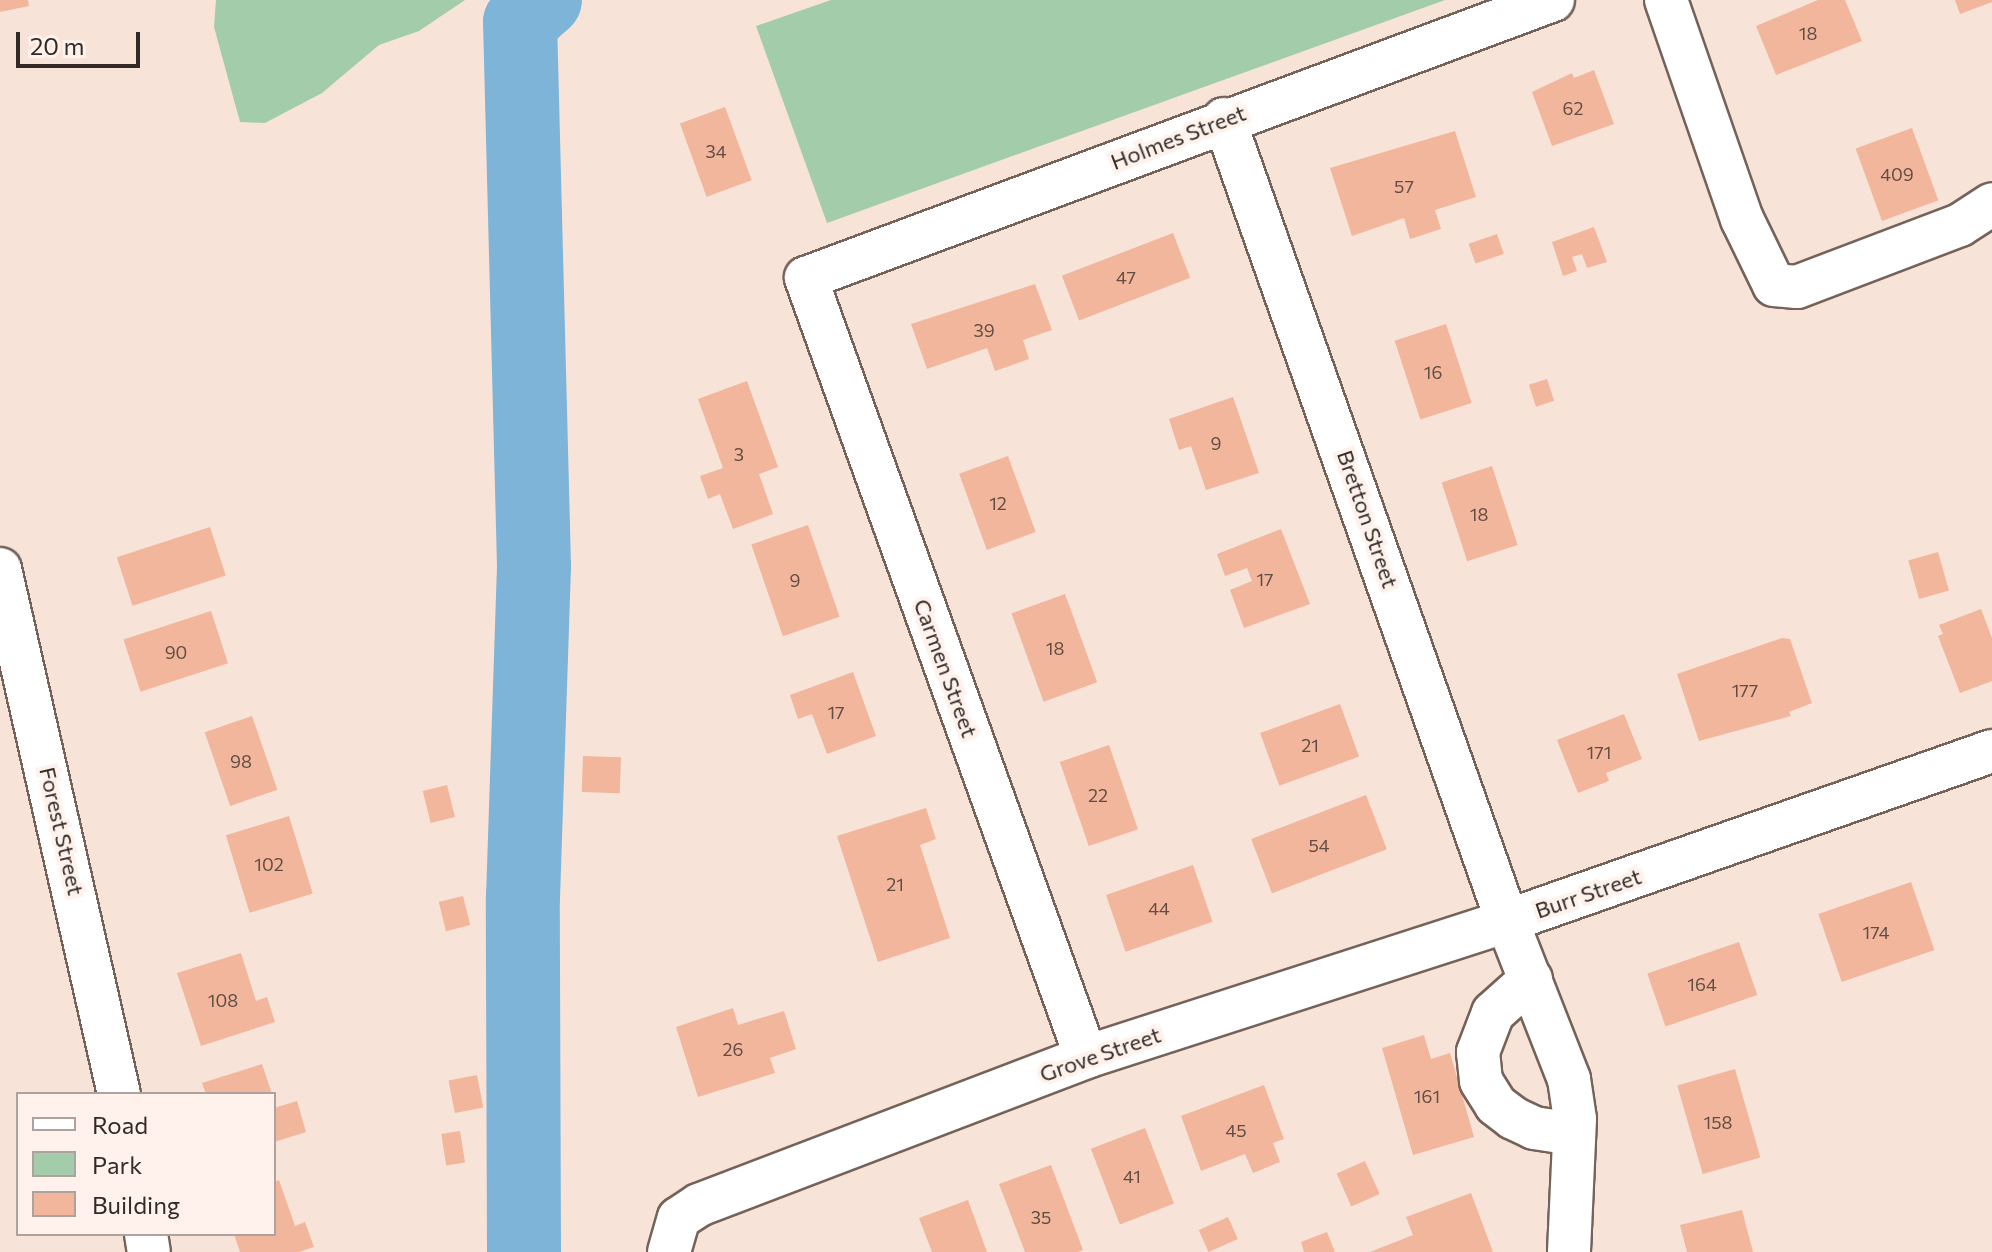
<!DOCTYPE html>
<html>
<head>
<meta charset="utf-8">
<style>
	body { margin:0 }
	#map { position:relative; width:1992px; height:1252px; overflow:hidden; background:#f8e3d9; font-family:Commissioner,sans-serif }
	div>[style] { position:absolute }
	.green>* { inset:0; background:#a3ccaa }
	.river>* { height:74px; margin:-37px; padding:0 37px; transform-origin:37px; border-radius:37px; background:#7db4d8 }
	.building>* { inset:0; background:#f1b69b; transform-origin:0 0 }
	.roads { filter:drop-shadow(2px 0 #75635a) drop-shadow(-2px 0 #75635a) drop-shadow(0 2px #75635a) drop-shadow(0 -2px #75635a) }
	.minor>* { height:42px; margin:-21px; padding:0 21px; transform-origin:21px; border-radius:21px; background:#fff }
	span { translate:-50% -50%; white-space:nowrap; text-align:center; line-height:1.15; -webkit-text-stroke:8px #fff2ec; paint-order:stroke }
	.number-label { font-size:18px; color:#624d44 }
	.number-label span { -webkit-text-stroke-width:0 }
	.street-label { font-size:22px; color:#322a27 }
	.legend { position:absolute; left:16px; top:1092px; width:260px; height:144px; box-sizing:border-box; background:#fff2ec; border:2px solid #ada29d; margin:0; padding:10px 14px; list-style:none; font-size:24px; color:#322a27 }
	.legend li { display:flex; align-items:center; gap:16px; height:40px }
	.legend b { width:40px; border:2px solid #ada29d }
	.scale { position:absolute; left:16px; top:32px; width:124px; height:36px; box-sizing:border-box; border:4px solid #322a27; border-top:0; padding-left:10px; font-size:24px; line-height:28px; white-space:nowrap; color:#322a27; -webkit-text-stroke:6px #fff2ec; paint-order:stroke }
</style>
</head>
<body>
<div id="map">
	<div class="green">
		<div style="clip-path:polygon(216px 0,465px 0,419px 31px,379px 45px,322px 93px,265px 123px,240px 122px,214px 27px)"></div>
		<div style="clip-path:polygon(831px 0,1445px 0,827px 223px,756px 26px)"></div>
	</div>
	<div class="river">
		<div style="left:524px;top:1252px;width:354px;rotate:-90.2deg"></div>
		<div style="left:523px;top:898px;width:332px;rotate:-88.1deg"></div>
		<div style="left:534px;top:566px;width:544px;rotate:-91.47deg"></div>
		<div style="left:520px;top:22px;width:33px;rotate:-41deg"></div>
	</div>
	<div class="building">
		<div style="clip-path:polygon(0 0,28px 0,29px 6px,0 12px)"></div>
		<div style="clip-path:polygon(1818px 0,1845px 0,1862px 41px,1776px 75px,1756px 26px)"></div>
		<div style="clip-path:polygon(1955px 0,1992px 0,1992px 2px,1960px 14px)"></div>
		<div style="clip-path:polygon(1594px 70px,1614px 124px,1552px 146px,1532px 92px,1572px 73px,1574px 78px)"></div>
		<div style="left:725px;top:107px;width:78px;height:48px;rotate:70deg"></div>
		<div style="left:1912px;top:128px;width:77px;height:60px;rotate:70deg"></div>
		<div style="clip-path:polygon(1455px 131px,1476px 197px,1435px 210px,1441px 229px,1410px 239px,1404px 218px,1352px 236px,1330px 168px)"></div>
		<div style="clip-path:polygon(1594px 227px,1607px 262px,1587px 268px,1582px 254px,1572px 257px,1577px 271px,1563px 276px,1552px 242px)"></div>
		<div style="left:1173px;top:233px;width:48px;height:119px;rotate:69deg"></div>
		<div style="left:1497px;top:234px;width:21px;height:30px;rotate:71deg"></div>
		<div style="clip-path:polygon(1035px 284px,1052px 330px,1023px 340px,1029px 359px,995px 371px,987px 348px,927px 369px,911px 324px)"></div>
		<div style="left:1446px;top:324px;width:83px;height:54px;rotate:72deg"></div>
		<div style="left:1547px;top:379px;width:23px;height:19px;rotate:72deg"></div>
		<div style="clip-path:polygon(747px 381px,778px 467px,759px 474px,773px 514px,733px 529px,720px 494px,708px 499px,700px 476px,723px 468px,698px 399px)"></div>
		<div style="clip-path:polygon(1233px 397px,1259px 473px,1206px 490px,1191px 446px,1179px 450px,1169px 419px)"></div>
		<div style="left:1008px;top:456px;width:81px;height:52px;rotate:70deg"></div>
		<div style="left:1492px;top:466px;width:83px;height:53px;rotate:72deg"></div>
		<div style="left:808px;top:525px;width:97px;height:60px;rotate:71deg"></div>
		<div style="left:210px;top:527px;width:51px;height:98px;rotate:72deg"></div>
		<div style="clip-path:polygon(1281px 529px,1310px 604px,1244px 628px,1230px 590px,1252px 581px,1247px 568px,1225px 576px,1217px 554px)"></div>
		<div style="left:1938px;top:552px;width:40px;height:31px;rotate:74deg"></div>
		<div style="left:1065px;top:594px;width:94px;height:57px;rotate:70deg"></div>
		<div style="clip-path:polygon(1981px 609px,1992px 638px,1992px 681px,1960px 693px,1938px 636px,1943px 634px,1939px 625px)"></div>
		<div style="left:211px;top:611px;width:55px;height:92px;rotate:72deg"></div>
		<div style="clip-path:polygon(1782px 638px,1790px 639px,1812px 703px,1789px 712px,1791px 716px,1699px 741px,1677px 674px)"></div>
		<div style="clip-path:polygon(853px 672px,876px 736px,827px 754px,812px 714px,798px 719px,790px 695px)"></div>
		<div style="left:1340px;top:704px;width:56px;height:85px;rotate:70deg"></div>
		<div style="clip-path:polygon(1624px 714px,1642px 759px,1606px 773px,1609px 781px,1578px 793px,1557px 740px)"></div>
		<div style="left:252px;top:716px;width:78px;height:50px;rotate:71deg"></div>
		<div style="left:1109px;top:745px;width:89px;height:52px;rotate:71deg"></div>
		<div style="left:583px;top:756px;width:38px;height:36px;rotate:2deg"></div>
		<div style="left:447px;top:785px;width:33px;height:25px;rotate:76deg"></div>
		<div style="left:1366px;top:795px;width:58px;height:123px;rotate:69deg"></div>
		<div style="clip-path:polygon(926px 808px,936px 839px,920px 845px,950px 938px,878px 962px,837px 836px)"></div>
		<div style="left:289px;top:816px;width:81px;height:66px;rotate:73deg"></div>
		<div style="left:1193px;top:865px;width:60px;height:92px;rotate:71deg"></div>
		<div style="left:1911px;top:882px;width:72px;height:98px;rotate:71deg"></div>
		<div style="left:463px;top:896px;width:30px;height:25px;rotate:76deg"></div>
		<div style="left:1739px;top:942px;width:56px;height:97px;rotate:71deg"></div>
		<div style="clip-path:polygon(241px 953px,256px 1001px,267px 997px,275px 1022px,201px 1046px,177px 973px)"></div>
		<div style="clip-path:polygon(733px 1008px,738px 1025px,784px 1011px,796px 1049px,770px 1058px,775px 1073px,698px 1097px,676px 1027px)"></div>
		<div style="clip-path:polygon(1424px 1035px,1431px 1059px,1450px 1053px,1474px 1137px,1413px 1155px,1382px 1048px)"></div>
		<div style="clip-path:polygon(262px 1064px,272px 1094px,206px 1094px,202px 1083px)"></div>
		<div style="left:1735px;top:1069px;width:92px;height:60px;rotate:74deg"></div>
		<div style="left:477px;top:1075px;width:33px;height:29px;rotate:79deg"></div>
		<div style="clip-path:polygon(1264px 1085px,1284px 1139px,1273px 1143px,1280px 1162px,1253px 1173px,1245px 1154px,1201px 1171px,1181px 1116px)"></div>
		<div style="clip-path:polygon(297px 1101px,306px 1132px,274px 1142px,274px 1108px)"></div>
		<div style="left:1145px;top:1128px;width:81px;height:58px;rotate:69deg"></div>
		<div style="left:460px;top:1131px;width:32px;height:19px;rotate:81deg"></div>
		<div style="left:1365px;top:1161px;width:36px;height:31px;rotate:66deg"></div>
		<div style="clip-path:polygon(1051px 1165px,1083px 1250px,1078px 1252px,1025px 1252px,999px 1184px)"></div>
		<div style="clip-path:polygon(279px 1180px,295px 1226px,305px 1222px,314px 1247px,299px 1252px,240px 1252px,234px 1234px,274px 1234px,274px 1182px)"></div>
		<div style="clip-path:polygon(1471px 1193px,1493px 1252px,1370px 1252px,1413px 1235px,1406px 1217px)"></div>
		<div style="clip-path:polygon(968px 1200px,987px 1252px,932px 1252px,919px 1218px)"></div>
		<div style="clip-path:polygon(1742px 1210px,1753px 1252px,1687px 1252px,1680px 1225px)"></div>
		<div style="left:1228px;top:1217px;width:24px;height:32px;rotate:66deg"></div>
		<div style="clip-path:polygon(1327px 1232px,1335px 1252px,1304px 1252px,1301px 1242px)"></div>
	</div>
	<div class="roads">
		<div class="minor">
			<div style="left:1666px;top:0;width:232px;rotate:70.9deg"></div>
			<div style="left:1742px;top:219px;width:73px;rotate:64.1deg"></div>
			<div style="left:1774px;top:285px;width:23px;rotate:5deg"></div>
			<div style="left:1797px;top:287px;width:174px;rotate:-20.8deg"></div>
			<div style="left:1960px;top:225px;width:38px;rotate:-33deg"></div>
			<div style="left:1224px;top:119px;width:850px;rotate:70.56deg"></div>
			<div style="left:1507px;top:921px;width:170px;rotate:68.6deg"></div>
			<div style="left:1569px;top:1079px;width:40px;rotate:81.5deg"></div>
			<div style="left:1575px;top:1119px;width:133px;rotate:92.6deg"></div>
			<div style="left:0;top:569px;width:538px;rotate:77.23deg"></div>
			<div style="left:1531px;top:979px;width:51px;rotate:138.2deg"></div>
			<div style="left:1493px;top:1013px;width:42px;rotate:111deg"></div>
			<div style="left:1478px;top:1052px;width:29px;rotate:84deg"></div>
			<div style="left:1481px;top:1081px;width:28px;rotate:58deg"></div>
			<div style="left:1496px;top:1105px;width:21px;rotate:37deg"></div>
			<div style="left:1513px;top:1118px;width:23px;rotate:25deg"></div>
			<div style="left:1534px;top:1128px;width:40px;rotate:8.5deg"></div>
			<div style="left:1086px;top:1057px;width:828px;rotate:-109.77deg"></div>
			<div style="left:806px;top:278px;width:797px;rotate:-20.41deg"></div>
			<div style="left:146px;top:1234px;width:18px;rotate:81deg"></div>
			<div style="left:669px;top:1252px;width:35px;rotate:-74deg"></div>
			<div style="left:679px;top:1218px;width:24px;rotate:-33deg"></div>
			<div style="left:699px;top:1205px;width:414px;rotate:-20.9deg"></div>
			<div style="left:1086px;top:1057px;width:442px;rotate:-17.9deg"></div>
			<div style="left:1507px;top:921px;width:514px;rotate:-19.32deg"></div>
		</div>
	</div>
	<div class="number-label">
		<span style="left:1808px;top:33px">18</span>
		<span style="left:1573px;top:108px">62</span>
		<span style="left:716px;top:151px">34</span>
		<span style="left:1897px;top:174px">409</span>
		<span style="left:1404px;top:186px">57</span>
		<span style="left:1126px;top:277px">47</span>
		<span style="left:984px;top:330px">39</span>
		<span style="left:1433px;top:372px">16</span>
		<span style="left:1216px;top:443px">9</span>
		<span style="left:739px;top:454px">3</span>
		<span style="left:998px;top:503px">12</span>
		<span style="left:1479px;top:514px">18</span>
		<span style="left:1265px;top:579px">17</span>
		<span style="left:795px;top:580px">9</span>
		<span style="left:1055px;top:648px">18</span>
		<span style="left:176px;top:652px">90</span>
		<span style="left:1745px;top:690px">177</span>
		<span style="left:836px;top:712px">17</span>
		<span style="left:1310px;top:745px">21</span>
		<span style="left:1599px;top:752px">171</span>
		<span style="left:241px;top:761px">98</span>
		<span style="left:1098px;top:795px">22</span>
		<span style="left:1319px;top:845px">54</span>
		<span style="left:269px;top:864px">102</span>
		<span style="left:895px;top:884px">21</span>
		<span style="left:1159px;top:908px">44</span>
		<span style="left:1876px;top:932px">174</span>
		<span style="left:1702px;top:984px">164</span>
		<span style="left:223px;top:1000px">108</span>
		<span style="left:733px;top:1049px">26</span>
		<span style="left:1427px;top:1096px">161</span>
		<span style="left:1718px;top:1122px">158</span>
		<span style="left:1236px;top:1130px">45</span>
		<span style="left:1132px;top:1176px">41</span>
		<span style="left:1041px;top:1217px">35</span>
	</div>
	<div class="street-label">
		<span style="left:1178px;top:137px;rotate:-21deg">Holmes Street</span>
		<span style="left:1368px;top:519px;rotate:71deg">Bretton Street</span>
		<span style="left:946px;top:668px;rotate:70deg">Carmen Street</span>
		<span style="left:62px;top:831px;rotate:77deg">Forest Street</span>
		<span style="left:1588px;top:893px;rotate:-19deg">Burr Street</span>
		<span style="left:1100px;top:1054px;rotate:-19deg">Grove Street</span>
	</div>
	<ul class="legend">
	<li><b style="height:10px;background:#fff"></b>Road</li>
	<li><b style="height:22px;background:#a3ccaa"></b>Park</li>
	<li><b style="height:22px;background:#f1b69b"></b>Building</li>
	</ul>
	<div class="scale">20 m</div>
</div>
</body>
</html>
